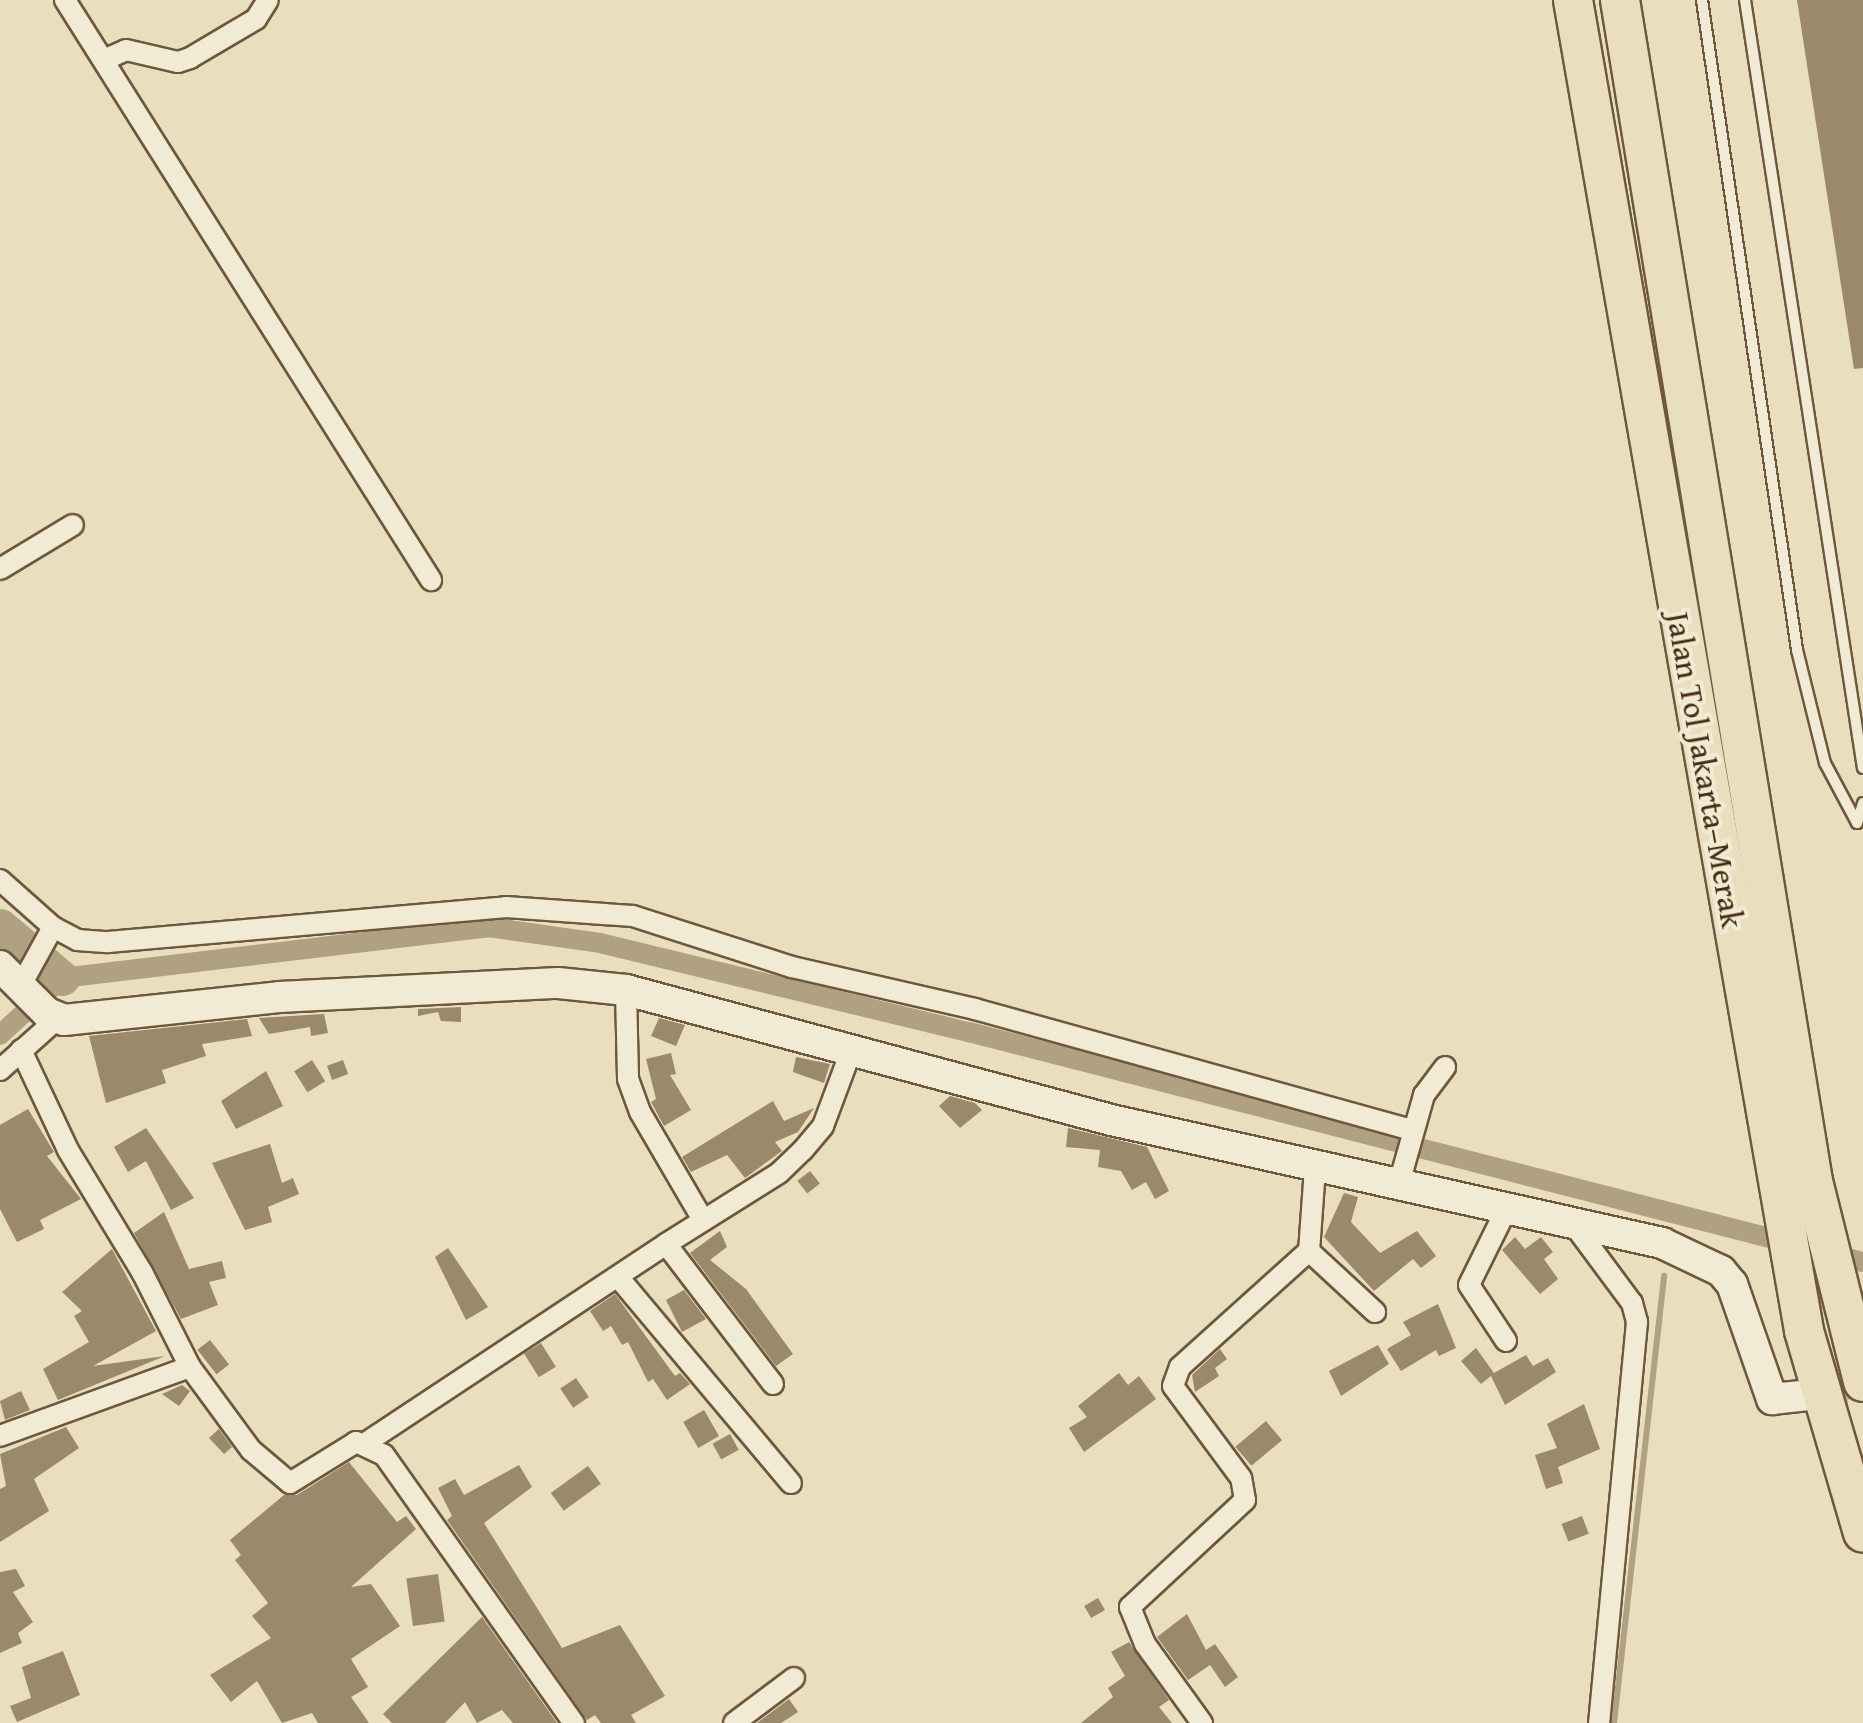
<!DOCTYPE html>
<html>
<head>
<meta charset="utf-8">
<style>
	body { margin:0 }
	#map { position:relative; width:1863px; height:1723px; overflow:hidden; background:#e9debd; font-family:"Gentium Book Plus",serif }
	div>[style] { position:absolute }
	.stream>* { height:6px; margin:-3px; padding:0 3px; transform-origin:3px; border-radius:3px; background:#b1a183 }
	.canal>* { height:20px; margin:-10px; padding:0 10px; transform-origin:10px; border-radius:10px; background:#b1a183 }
	.river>* { height:35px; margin:-17.5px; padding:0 17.5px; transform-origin:17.5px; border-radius:17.5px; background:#b1a183 }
	.building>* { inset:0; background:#9a896a; transform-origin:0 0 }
	.secondary-tunnel>* { height:30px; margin-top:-15px; transform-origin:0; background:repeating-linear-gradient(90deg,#c8ba9b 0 30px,transparent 0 45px) }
	.roads { filter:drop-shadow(2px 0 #6e583c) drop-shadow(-2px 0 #6e583c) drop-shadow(0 2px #6e583c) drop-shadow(0 -2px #6e583c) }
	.lane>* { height:10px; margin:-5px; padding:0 5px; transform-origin:5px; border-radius:5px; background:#f1ead4 }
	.street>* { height:20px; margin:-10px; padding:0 10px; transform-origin:10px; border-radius:10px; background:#f1ead4 }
	.secondary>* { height:30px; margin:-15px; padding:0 15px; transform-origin:15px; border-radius:15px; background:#f1ead4 }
	.highway>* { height:38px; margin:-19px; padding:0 19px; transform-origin:19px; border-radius:19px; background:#e9debd }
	span { translate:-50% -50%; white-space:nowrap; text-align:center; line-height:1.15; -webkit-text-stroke:8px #f1ead4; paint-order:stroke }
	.street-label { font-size:32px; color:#452c11 }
</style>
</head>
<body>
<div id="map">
	<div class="stream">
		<div style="left:1614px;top:1723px;width:450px;rotate:-83.6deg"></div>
	</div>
	<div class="canal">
		<div style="left:0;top:1035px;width:84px;rotate:-42.6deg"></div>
		<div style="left:62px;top:978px;width:429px;rotate:-6.8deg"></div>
		<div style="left:488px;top:927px;width:113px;rotate:8.1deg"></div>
		<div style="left:600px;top:943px;width:380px;rotate:13.6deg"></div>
		<div style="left:969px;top:1032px;width:923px;rotate:14.43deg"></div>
	</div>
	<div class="river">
		<div style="left:0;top:926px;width:81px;rotate:40deg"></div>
	</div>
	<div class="building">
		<div style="clip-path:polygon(1797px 0,1863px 0,1863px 368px,1854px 369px)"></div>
		<div style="clip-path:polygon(461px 1007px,461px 1022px,441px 1021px,438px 1012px,418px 1016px,418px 1009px)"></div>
		<div style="clip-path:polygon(324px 1014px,328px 1033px,311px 1036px,310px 1027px,269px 1034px,259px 1018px)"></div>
		<div style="clip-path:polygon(659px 1018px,685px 1025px,676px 1046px,651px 1036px)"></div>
		<div style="clip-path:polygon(247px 1019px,252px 1036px,202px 1044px,206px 1056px,162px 1070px,166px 1083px,106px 1103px,89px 1036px)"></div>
		<div style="clip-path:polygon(671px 1053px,676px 1074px,670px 1075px,691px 1110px,664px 1126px,651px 1102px,656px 1099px,646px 1059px)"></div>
		<div style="clip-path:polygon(796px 1057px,830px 1064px,824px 1083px,793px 1072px)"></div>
		<div style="left:312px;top:1060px;width:25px;height:21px;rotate:58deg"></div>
		<div style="left:343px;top:1060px;width:15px;height:17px;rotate:70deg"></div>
		<div style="clip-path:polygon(266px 1071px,283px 1106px,236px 1129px,221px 1101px)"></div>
		<div style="clip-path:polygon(950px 1096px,975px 1103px,982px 1110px,960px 1128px,939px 1106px)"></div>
		<div style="clip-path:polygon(773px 1101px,784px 1121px,814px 1108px,798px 1132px,775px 1142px,782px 1151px,745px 1178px,727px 1155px,691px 1172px,682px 1157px)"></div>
		<div style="clip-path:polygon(28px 1109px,54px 1152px,47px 1156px,81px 1199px,40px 1220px,44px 1229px,17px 1242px,0 1209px,0 1125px)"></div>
		<div style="clip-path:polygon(146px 1128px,194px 1198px,171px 1210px,146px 1161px,128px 1172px,114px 1147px)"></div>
		<div style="clip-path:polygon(1068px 1128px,1147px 1147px,1169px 1191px,1155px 1199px,1146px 1182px,1132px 1190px,1121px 1171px,1098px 1167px,1100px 1150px,1066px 1147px)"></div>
		<div style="clip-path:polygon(270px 1144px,282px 1183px,293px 1178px,299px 1194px,268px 1207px,272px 1222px,245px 1230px,212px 1163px)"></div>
		<div style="left:810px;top:1171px;width:16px;height:16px;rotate:52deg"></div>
		<div style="clip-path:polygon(1344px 1193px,1358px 1197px,1351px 1222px,1380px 1253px,1417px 1231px,1436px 1256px,1421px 1268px,1413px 1259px,1374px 1291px,1324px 1237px)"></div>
		<div style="clip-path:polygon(164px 1212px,189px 1269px,222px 1261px,226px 1278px,209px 1282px,218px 1305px,181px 1319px,134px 1233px)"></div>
		<div style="clip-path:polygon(720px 1231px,727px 1247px,710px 1260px,746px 1289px,793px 1354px,776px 1366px,690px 1253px)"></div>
		<div style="clip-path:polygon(1515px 1237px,1525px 1249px,1541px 1237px,1553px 1252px,1544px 1259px,1558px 1279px,1540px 1294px,1502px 1250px)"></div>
		<div style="clip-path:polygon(448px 1248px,488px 1307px,466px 1320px,435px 1257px)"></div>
		<div style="clip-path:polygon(112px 1249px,156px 1331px,93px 1366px,165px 1356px,58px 1400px,43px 1369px,89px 1342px,74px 1316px,82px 1311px,62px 1292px)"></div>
		<div style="clip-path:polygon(684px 1290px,706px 1319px,682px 1332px,666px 1300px)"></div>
		<div style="clip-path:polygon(615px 1294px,675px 1376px,680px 1373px,690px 1384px,667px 1400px,653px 1379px,648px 1382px,628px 1342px,622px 1345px,611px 1326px,603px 1331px,590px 1311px)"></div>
		<div style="clip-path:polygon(1438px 1304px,1456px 1348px,1439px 1356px,1436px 1350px,1401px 1371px,1387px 1349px,1411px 1335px,1403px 1322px)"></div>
		<div style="left:210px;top:1340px;width:31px;height:16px;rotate:52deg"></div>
		<div style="left:541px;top:1343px;width:28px;height:20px;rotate:58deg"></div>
		<div style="clip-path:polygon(1378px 1345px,1389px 1364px,1341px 1396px,1329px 1371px)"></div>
		<div style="clip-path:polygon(1476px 1348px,1494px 1373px,1526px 1355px,1533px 1366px,1548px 1358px,1556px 1372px,1505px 1405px,1491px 1376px,1481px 1384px,1461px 1361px)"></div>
		<div style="clip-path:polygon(1220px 1349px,1227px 1359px,1215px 1368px,1219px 1376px,1195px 1392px,1192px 1375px)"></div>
		<div style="clip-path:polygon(1119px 1373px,1128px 1385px,1139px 1376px,1156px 1399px,1084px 1452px,1069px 1428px,1087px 1417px,1078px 1406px)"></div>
		<div style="left:576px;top:1378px;width:23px;height:19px;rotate:56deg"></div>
		<div style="clip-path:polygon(182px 1385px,190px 1391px,179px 1406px,162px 1394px)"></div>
		<div style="clip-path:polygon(21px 1391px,30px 1410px,5px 1420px,0 1401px)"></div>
		<div style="clip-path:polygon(1584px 1404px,1600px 1449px,1558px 1467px,1563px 1483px,1546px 1489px,1535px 1455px,1557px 1448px,1547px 1424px)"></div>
		<div style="left:704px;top:1410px;width:30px;height:24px;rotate:60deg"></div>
		<div style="left:1266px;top:1421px;width:25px;height:40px;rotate:50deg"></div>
		<div style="clip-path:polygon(66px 1427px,79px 1448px,34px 1479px,49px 1511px,0 1542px,0 1489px,6px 1486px,0 1454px)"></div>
		<div style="clip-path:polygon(219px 1429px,232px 1447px,224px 1454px,209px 1438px)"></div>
		<div style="left:730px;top:1434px;width:18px;height:20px;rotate:61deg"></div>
		<div style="clip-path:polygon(349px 1462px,397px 1522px,406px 1516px,416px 1529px,351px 1587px,371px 1584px,400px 1626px,351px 1659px,368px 1687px,351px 1697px,369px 1723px,318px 1723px,312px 1713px,282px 1723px,257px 1681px,231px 1702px,210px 1675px,271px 1638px,252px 1616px,268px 1603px,235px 1560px,241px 1555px,230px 1540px,284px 1495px,297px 1495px)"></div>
		<div style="clip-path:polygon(519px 1465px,532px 1487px,484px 1523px,562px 1648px,620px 1625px,665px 1696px,631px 1715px,636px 1723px,601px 1723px,595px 1715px,587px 1720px,447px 1520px,452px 1516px,438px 1488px,455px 1479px,464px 1495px)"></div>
		<div style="left:588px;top:1466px;width:22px;height:46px;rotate:54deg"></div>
		<div style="left:1582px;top:1516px;width:19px;height:22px;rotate:69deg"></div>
		<div style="clip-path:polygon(16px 1569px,25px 1586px,13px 1592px,33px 1622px,18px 1633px,22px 1643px,0 1653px,0 1572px)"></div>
		<div style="left:438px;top:1574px;width:48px;height:32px;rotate:82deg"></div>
		<div style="left:1098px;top:1598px;width:14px;height:16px;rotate:60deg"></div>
		<div style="clip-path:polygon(1187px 1614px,1206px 1650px,1215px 1644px,1238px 1677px,1225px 1687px,1210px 1665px,1188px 1680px,1157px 1637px)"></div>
		<div style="clip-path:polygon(482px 1617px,557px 1723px,513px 1723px,502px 1710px,477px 1723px,465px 1702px,445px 1723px,392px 1723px,383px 1714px)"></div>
		<div style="clip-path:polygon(1129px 1642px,1169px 1700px,1159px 1707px,1172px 1723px,1081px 1723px,1113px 1697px,1108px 1688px,1125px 1676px,1111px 1652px)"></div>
		<div style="clip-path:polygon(63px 1651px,80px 1695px,17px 1722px,10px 1706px,31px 1698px,22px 1667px)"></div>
		<div style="clip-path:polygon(789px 1699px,798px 1712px,781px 1723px,757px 1723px)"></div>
	</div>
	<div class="secondary-tunnel">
		<div style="left:1819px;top:1394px;width:44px;rotate:6.5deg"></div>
	</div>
	<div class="roads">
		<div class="lane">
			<div style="left:1702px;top:0;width:657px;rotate:81.68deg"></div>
			<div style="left:1797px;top:650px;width:116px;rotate:76.1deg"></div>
			<div style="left:1825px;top:763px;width:68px;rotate:61.9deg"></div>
			<div style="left:1857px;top:823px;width:21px;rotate:-73deg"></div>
			<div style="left:1745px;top:0;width:777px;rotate:81.27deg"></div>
		</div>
		<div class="street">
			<div style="left:65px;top:0;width:686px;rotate:57.75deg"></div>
			<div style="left:104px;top:60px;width:24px;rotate:-24deg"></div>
			<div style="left:126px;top:50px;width:53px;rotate:13deg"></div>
			<div style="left:178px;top:62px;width:13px;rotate:-18deg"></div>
			<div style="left:190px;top:58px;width:77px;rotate:-30.6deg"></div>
			<div style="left:256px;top:19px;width:22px;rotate:-58deg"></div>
			<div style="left:0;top:569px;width:85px;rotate:-31.1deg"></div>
			<div style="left:0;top:880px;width:71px;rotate:41.6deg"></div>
			<div style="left:53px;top:927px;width:27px;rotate:28deg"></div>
			<div style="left:77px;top:940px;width:31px;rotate:4deg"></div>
			<div style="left:108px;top:942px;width:400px;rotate:-5deg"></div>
			<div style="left:506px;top:907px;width:127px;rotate:4.1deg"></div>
			<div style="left:633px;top:916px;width:167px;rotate:17.8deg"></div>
			<div style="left:792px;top:967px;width:188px;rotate:12.9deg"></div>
			<div style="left:975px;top:1009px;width:453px;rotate:15.5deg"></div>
			<div style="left:21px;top:985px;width:66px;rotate:-61.1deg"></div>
			<div style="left:626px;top:990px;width:89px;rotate:88.7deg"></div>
			<div style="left:628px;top:1079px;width:35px;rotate:70deg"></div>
			<div style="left:640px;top:1112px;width:125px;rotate:59.7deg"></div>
			<div style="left:21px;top:1050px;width:110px;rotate:64.8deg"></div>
			<div style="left:68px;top:1150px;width:143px;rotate:58.8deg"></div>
			<div style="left:142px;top:1272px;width:106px;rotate:63.2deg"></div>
			<div style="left:190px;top:1367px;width:103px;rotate:53.7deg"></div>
			<div style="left:251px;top:1450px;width:51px;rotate:40.2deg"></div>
			<div style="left:290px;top:1483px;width:78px;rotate:-31.8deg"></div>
			<div style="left:356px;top:1442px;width:31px;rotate:25deg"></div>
			<div style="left:384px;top:1455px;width:329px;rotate:54.7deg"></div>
			<div style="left:0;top:1070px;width:76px;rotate:-41.8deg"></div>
			<div style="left:1315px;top:1168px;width:83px;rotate:94.1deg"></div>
			<div style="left:1309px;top:1251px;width:90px;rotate:42.7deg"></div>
			<div style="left:1398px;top:1187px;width:96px;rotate:-74.2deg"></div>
			<div style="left:1424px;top:1095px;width:35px;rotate:-53deg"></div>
			<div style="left:1505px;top:1212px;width:81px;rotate:116.3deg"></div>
			<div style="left:1469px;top:1285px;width:67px;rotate:56.5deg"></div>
			<div style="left:1577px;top:1229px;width:92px;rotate:53.4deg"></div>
			<div style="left:1632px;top:1303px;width:20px;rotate:75deg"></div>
			<div style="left:1637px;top:1322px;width:403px;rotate:95.4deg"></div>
			<div style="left:618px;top:1277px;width:269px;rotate:50deg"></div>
			<div style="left:773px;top:1384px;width:176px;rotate:-127.4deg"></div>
			<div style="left:666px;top:1244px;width:133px;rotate:-32.1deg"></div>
			<div style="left:779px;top:1173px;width:33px;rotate:-44deg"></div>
			<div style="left:803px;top:1150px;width:31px;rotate:-50deg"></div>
			<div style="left:823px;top:1126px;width:80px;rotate:-69.5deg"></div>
			<div style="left:0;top:1436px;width:202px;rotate:-20deg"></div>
			<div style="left:367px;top:1442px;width:359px;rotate:-33.5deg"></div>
			<div style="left:734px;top:1723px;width:75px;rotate:-36.9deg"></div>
			<div style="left:1202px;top:1723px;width:97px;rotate:-125.8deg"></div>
			<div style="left:1145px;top:1644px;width:40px;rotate:-112deg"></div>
			<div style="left:1130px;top:1607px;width:157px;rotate:-42.9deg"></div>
			<div style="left:1245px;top:1500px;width:22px;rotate:-100deg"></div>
			<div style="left:1241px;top:1478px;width:114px;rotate:-126.5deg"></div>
			<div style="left:1173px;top:1386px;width:20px;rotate:-70deg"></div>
			<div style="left:1180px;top:1367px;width:173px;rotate:-42deg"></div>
		</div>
		<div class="secondary">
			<div style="left:0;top:966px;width:66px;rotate:45deg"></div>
			<div style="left:47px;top:1013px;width:18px;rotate:22deg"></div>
			<div style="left:64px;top:1020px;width:216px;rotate:-6.1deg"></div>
			<div style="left:279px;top:997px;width:279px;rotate:-2.9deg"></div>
			<div style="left:558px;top:983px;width:68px;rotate:5.9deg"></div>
			<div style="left:626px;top:990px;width:502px;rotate:15deg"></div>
			<div style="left:1111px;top:1120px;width:565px;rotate:12.58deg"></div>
			<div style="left:1662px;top:1243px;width:65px;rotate:25.4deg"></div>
			<div style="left:1721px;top:1271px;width:17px;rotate:50deg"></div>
			<div style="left:1732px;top:1284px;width:122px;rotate:70.8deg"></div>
			<div style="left:1772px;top:1399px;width:47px;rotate:-6.1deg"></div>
		</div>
		<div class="highway">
			<div style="left:1573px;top:0;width:1351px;rotate:80.15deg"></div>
			<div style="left:1804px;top:1331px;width:210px;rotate:73.7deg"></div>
			<div style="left:1620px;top:0;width:1197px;rotate:80.72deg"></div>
			<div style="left:1813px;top:1181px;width:207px;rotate:76deg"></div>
		</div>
	</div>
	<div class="street-label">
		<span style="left:1705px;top:770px;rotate:80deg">Jalan Tol Jakarta–Merak</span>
	</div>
</div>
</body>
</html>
